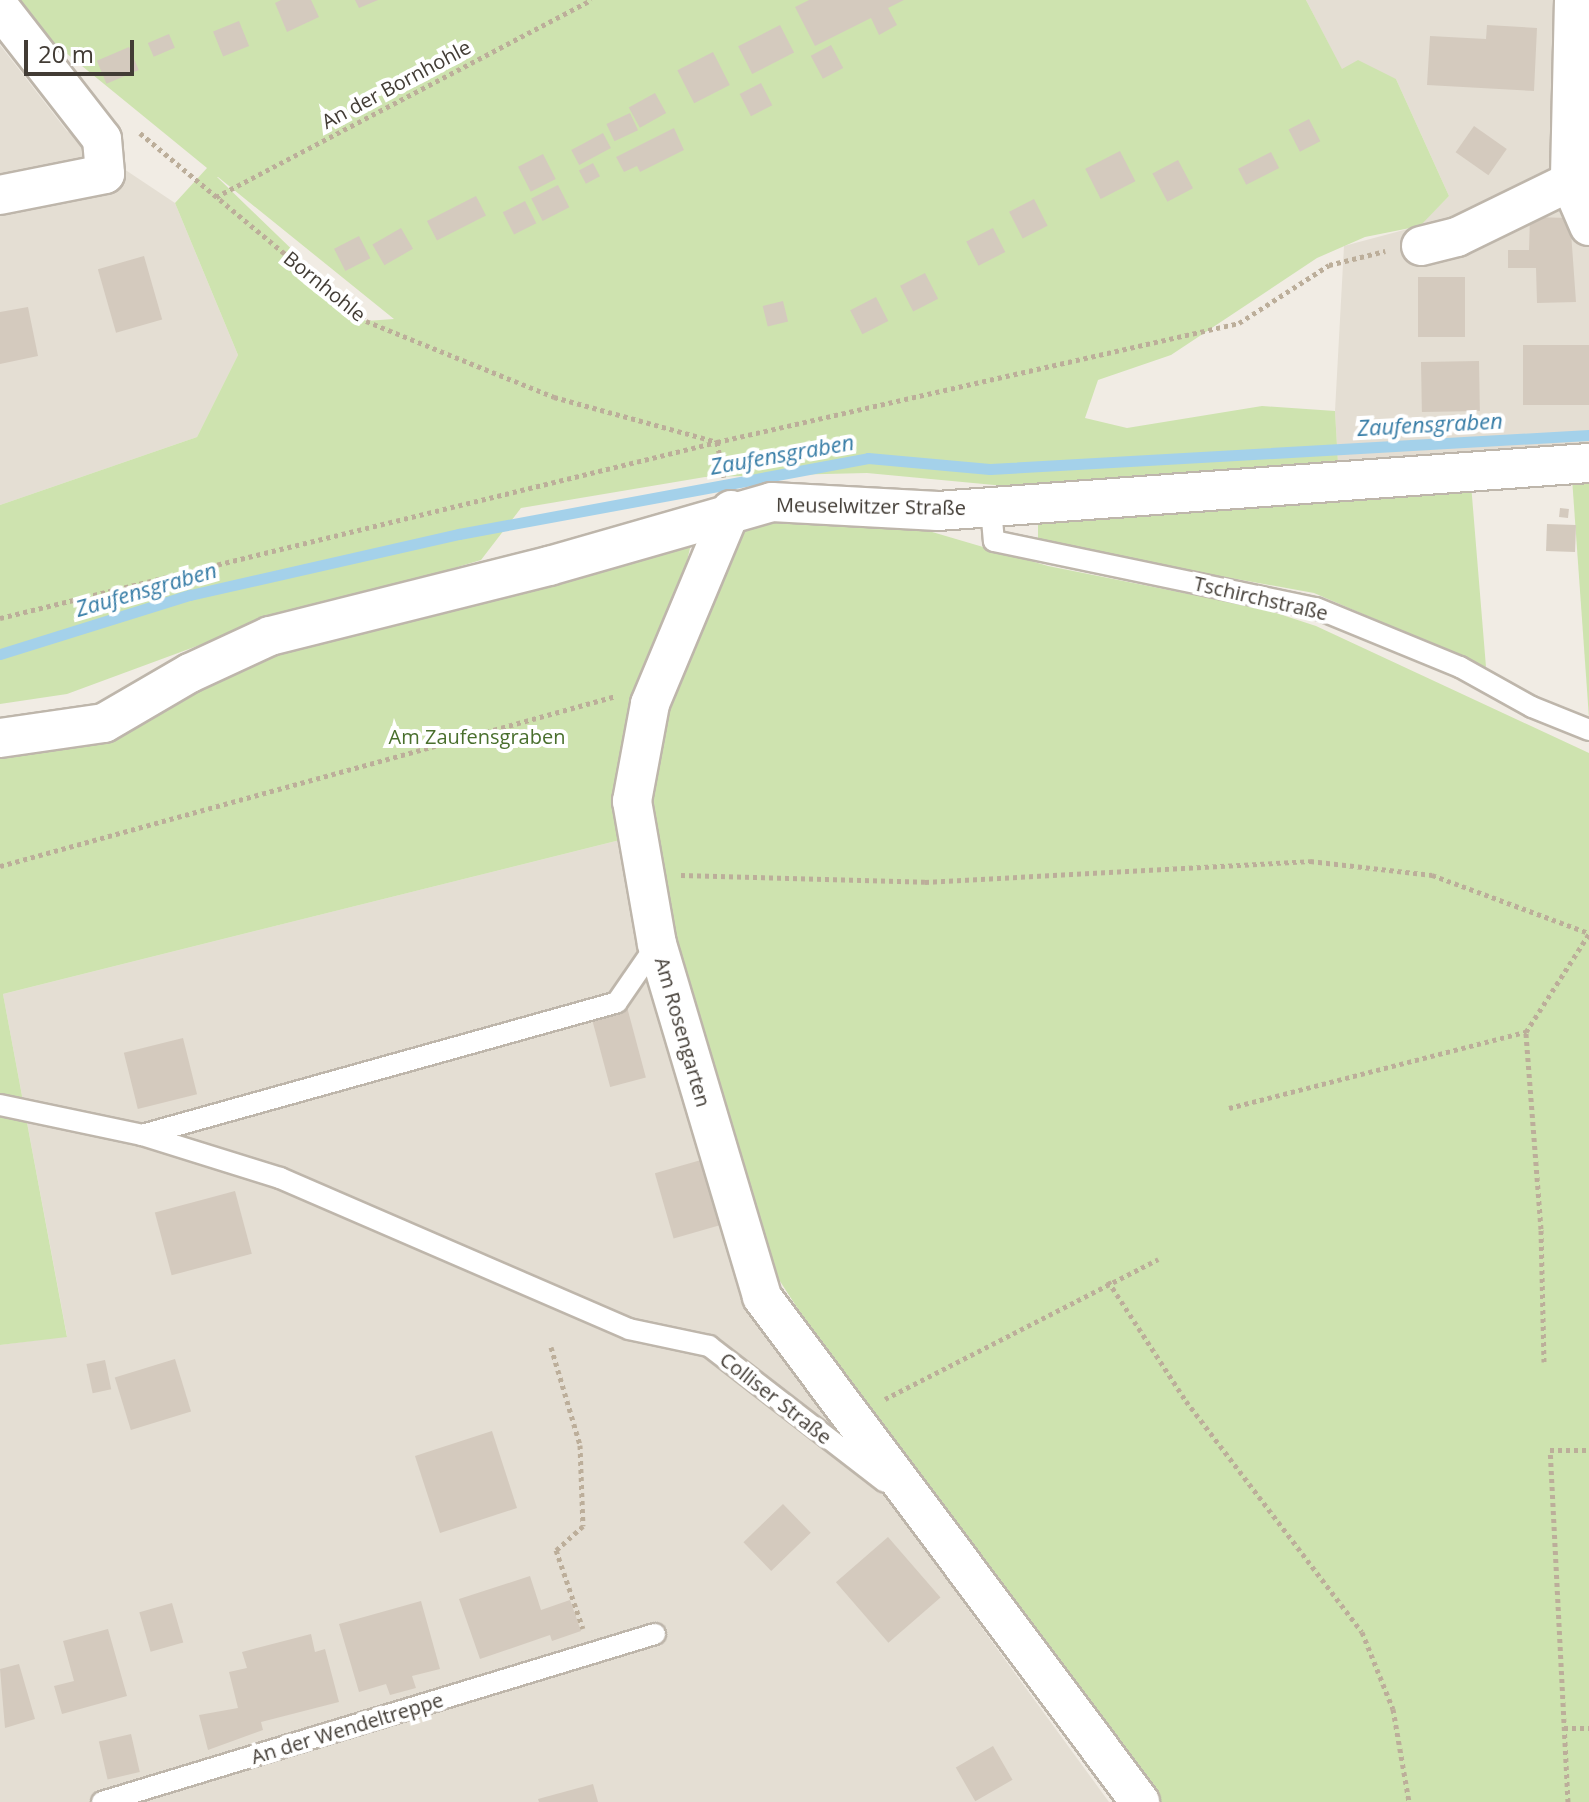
<!DOCTYPE html>
<html>
<head>
<meta charset="utf-8">
<style>
	body { margin:0 }
	#map { position:relative; width:1589px; height:1802px; overflow:hidden; background:#f1ece4; font-family:"Open Sans",sans-serif }
	div>[style] { position:absolute }
	.residential>* { inset:0; background:#e4ded3 }
	.green>* { inset:0; background:#cee3af }
	.stream>* { height:11px; margin:-5.5px; padding:0 5.5px; transform-origin:5.5px; border-radius:5.5px; background:#a4d1ea }
	.building>* { inset:0; background:#d4cabe; transform-origin:0 0 }
	.path>* { height:5px; margin-top:-2.5px; transform-origin:0; background:repeating-linear-gradient(90deg,#bcae9a 0 4px,transparent 0 8px) }
	.roads { filter:drop-shadow(2px 0 #beb6ab) drop-shadow(-2px 0 #beb6ab) drop-shadow(0 2px #beb6ab) drop-shadow(0 -2px #beb6ab) }
	.service>* { height:20px; margin:-10px; padding:0 10px; transform-origin:10px; border-radius:10px; background:#fff }
	.minor>* { height:38px; margin:-19px; padding:0 19px; transform-origin:19px; border-radius:19px; background:#fff }
	span { translate:-50% -50%; white-space:nowrap; text-align:center; line-height:1.15; -webkit-text-stroke:8px #fff; paint-order:stroke }
	.street-label { font-size:20px; color:#423c35 }
	.park-label { font-size:20px; color:#496f2d }
	.water-label { font-size:22px; color:#367ca6; font-style:italic }
	.scale { position:absolute; left:24px; top:40px; width:110px; height:36px; box-sizing:border-box; border:4px solid #423c35; border-top:0; padding-left:10px; font-size:24px; line-height:28px; white-space:nowrap; color:#423c35; -webkit-text-stroke:6px #fff; paint-order:stroke }
</style>
</head>
<body>
<div id="map">
	<div class="residential">
		<div style="clip-path:polygon(1306px 0,1589px 0,1589px 443px,1338px 463px,1335px 411px,1344px 246px,1419px 226px,1449px 196px,1396px 79px,1342px 70px)"></div>
		<div style="clip-path:polygon(0 45px,67px 131px,175px 203px,238px 355px,197px 437px,0 505px)"></div>
		<div style="clip-path:polygon(620px 840px,754px 1316px,1109px 1802px,0 1802px,0 1345px,67px 1336px,3px 994px)"></div>
	</div>
	<div class="green">
		<div style="clip-path:polygon(evenodd,10px 0,1306px 0,1342px 69px,1358px 60px,1396px 79px,1449px 196px,1420px 226px,1365px 237px,1317px 258px,1171px 355px,1098px 380px,1085px 418px,1127px 428px,1262px 406px,1335px 411px,1338px 463px,1005px 486px,867px 473px,705px 477px,521px 508px,481px 560px,216px 639px,67px 694px,0 704px,0 505px,197px 437px,238px 355px,175px 203px,207px 168px,33px 26px,10px 0,217px 177px,218px 177px,394px 319px,366px 321px,217px 177px)"></div>
		<div style="clip-path:polygon(1589px 476px,1589px 718px,1572px 478px)"></div>
		<div style="clip-path:polygon(1471px 484px,1486px 667px,1314px 593px,1038px 543px,1038px 517px)"></div>
		<div style="clip-path:polygon(760px 516px,905px 524px,1048px 566px,1264px 609px,1316px 626px,1589px 753px,1589px 1802px,1159px 1802px,864px 1411px,763px 1255px,660px 905px,642px 783px,720px 559px)"></div>
		<div style="clip-path:polygon(692px 540px,620px 840px,3px 994px,67px 1337px,0 1345px,0 754px,274px 647px)"></div>
	</div>
	<div class="stream">
		<div style="left:0;top:654px;width:199px;rotate:-17.3deg"></div>
		<div style="left:190px;top:595px;width:276px;rotate:-12.8deg"></div>
		<div style="left:459px;top:534px;width:416px;rotate:-10.5deg"></div>
		<div style="left:868px;top:458px;width:122px;rotate:5.2deg"></div>
		<div style="left:990px;top:469px;width:600px;rotate:-3.25deg"></div>
	</div>
	<div class="building">
		<div style="clip-path:polygon(281px 0,311px 0,319px 17px,287px 32px,275px 3px)"></div>
		<div style="clip-path:polygon(355px 0,378px 0,359px 8px)"></div>
		<div style="clip-path:polygon(809px 0,904px 0,888px 8px,897px 25px,879px 35px,871px 18px,815px 46px,795px 7px)"></div>
		<div style="left:239px;top:21px;width:27px;height:28px;rotate:68deg"></div>
		<div style="left:780px;top:25px;width:31px;height:47px;rotate:63deg"></div>
		<div style="clip-path:polygon(1487px 25px,1537px 28px,1534px 91px,1427px 85px,1430px 36px,1486px 39px)"></div>
		<div style="left:169px;top:34px;width:15px;height:23px;rotate:67deg"></div>
		<div style="left:831px;top:45px;width:26px;height:23px;rotate:62deg"></div>
		<div style="left:129px;top:47px;width:25px;height:35px;rotate:67deg"></div>
		<div style="left:713px;top:52px;width:37px;height:40px;rotate:63deg"></div>
		<div style="left:761px;top:83px;width:25px;height:24px;rotate:63deg"></div>
		<div style="left:655px;top:93px;width:23px;height:30px;rotate:61deg"></div>
		<div style="left:630px;top:113px;width:19px;height:26px;rotate:65deg"></div>
		<div style="left:1309px;top:119px;width:25px;height:23px;rotate:63deg"></div>
		<div style="left:1474px;top:126px;width:40px;height:32px;rotate:35deg"></div>
		<div style="clip-path:polygon(674px 128px,684px 150px,640px 172px,637px 166px,624px 172px,616px 157px)"></div>
		<div style="left:603px;top:133px;width:17px;height:36px;rotate:62deg"></div>
		<div style="left:1120px;top:151px;width:34px;height:39px;rotate:63deg"></div>
		<div style="left:1271px;top:152px;width:18px;height:37px;rotate:63deg"></div>
		<div style="left:543px;top:154px;width:28px;height:28px;rotate:63deg"></div>
		<div style="left:1178px;top:160px;width:32px;height:29px;rotate:62deg"></div>
		<div style="left:593px;top:163px;width:15px;height:16px;rotate:62deg"></div>
		<div style="left:558px;top:185px;width:25px;height:30px;rotate:63deg"></div>
		<div style="left:476px;top:196px;width:22px;height:55px;rotate:63deg"></div>
		<div style="left:1034px;top:199px;width:30px;height:28px;rotate:63deg"></div>
		<div style="left:525px;top:201px;width:25px;height:25px;rotate:63deg"></div>
		<div style="clip-path:polygon(1530px 217px,1570px 218px,1576px 302px,1537px 303px,1536px 268px,1508px 268px,1508px 250px,1529px 250px)"></div>
		<div style="left:401px;top:228px;width:24px;height:33px;rotate:60deg"></div>
		<div style="left:993px;top:228px;width:27px;height:30px;rotate:63deg"></div>
		<div style="left:359px;top:236px;width:25px;height:28px;rotate:63deg"></div>
		<div style="left:144px;top:256px;width:66px;height:48px;rotate:74deg"></div>
		<div style="left:925px;top:273px;width:29px;height:28px;rotate:63deg"></div>
		<div style="left:1418px;top:277px;width:47px;height:60px"></div>
		<div style="left:876px;top:297px;width:27px;height:29px;rotate:63deg"></div>
		<div style="left:783px;top:301px;width:21px;height:21px;rotate:76deg"></div>
		<div style="clip-path:polygon(28px 307px,38px 356px,0 364px,0 312px)"></div>
		<div style="left:1589px;top:345px;width:60px;height:66px;rotate:90deg"></div>
		<div style="left:1479px;top:361px;width:50px;height:58px;rotate:89deg"></div>
		<div style="left:1560px;top:508px;width:9px;height:9px;rotate:6deg"></div>
		<div style="left:1547px;top:524px;width:29px;height:27px;rotate:2deg"></div>
		<div style="left:627px;top:1007px;width:73px;height:37px;rotate:75deg"></div>
		<div style="left:183px;top:1038px;width:58px;height:61px;rotate:76deg"></div>
		<div style="left:701px;top:1160px;width:68px;height:48px;rotate:74deg"></div>
		<div style="left:235px;top:1191px;width:65px;height:83px;rotate:75deg"></div>
		<div style="left:175px;top:1359px;width:55px;height:63px;rotate:73deg"></div>
		<div style="left:105px;top:1360px;width:30px;height:19px;rotate:78deg"></div>
		<div style="left:492px;top:1431px;width:81px;height:81px;rotate:72deg"></div>
		<div style="left:783px;top:1504px;width:40px;height:55px;rotate:46deg"></div>
		<div style="left:888px;top:1537px;width:80px;height:69px;rotate:49deg"></div>
		<div style="clip-path:polygon(530px 1576px,541px 1610px,570px 1600px,581px 1631px,552px 1641px,550px 1635px,480px 1659px,459px 1599px)"></div>
		<div style="clip-path:polygon(421px 1601px,440px 1669px,412px 1676px,416px 1688px,390px 1695px,386px 1684px,359px 1692px,339px 1624px)"></div>
		<div style="left:172px;top:1603px;width:41px;height:34px;rotate:74deg"></div>
		<div style="clip-path:polygon(108px 1629px,127px 1696px,62px 1714px,54px 1686px,74px 1681px,63px 1641px)"></div>
		<div style="clip-path:polygon(311px 1634px,315px 1652px,325px 1649px,339px 1702px,261px 1722px,263px 1730px,208px 1750px,199px 1715px,238px 1708px,229px 1672px,247px 1668px,242px 1652px)"></div>
		<div style="clip-path:polygon(19px 1664px,35px 1719px,5px 1728px,0 1669px)"></div>
		<div style="left:131px;top:1734px;width:39px;height:33px;rotate:77deg"></div>
		<div style="left:993px;top:1746px;width:39px;height:43px;rotate:60deg"></div>
		<div style="clip-path:polygon(593px 1784px,598px 1802px,539px 1802px,538px 1799px)"></div>
	</div>
	<div class="path">
		<div style="left:140px;top:133px;width:294px;rotate:39.8deg"></div>
		<div style="left:366px;top:321px;width:203px;rotate:22deg"></div>
		<div style="left:554px;top:397px;width:169px;rotate:15.4deg"></div>
		<div style="left:717px;top:442px;width:36px;rotate:79deg"></div>
		<div style="left:216px;top:197px;width:424px;rotate:-27.7deg"></div>
		<div style="left:0;top:618px;width:738px;rotate:-13.79deg"></div>
		<div style="left:717px;top:442px;width:535px;rotate:-12.84deg"></div>
		<div style="left:1239px;top:323px;width:107px;rotate:-32.8deg"></div>
		<div style="left:1329px;top:265px;width:58px;rotate:-14deg"></div>
		<div style="left:0;top:866px;width:639px;rotate:-15.43deg"></div>
		<div style="left:681px;top:875px;width:244px;rotate:1.6deg"></div>
		<div style="left:925px;top:882px;width:386px;rotate:-3.1deg"></div>
		<div style="left:1310px;top:861px;width:123px;rotate:6.5deg"></div>
		<div style="left:1432px;top:875px;width:167px;rotate:20.3deg"></div>
		<div style="left:1229px;top:1108px;width:307px;rotate:-14.4deg"></div>
		<div style="left:1108px;top:1281px;width:143px;rotate:57deg"></div>
		<div style="left:1186px;top:1401px;width:290px;rotate:52.7deg"></div>
		<div style="left:1362px;top:1632px;width:83px;rotate:68.1deg"></div>
		<div style="left:1393px;top:1709px;width:94px;rotate:80.2deg"></div>
		<div style="left:551px;top:1347px;width:102px;rotate:73.5deg"></div>
		<div style="left:580px;top:1445px;width:81px;rotate:87.9deg"></div>
		<div style="left:583px;top:1526px;width:36px;rotate:138deg"></div>
		<div style="left:556px;top:1550px;width:83px;rotate:71.1deg"></div>
		<div style="left:1544px;top:1362px;width:133px;rotate:-91.3deg"></div>
		<div style="left:1541px;top:1229px;width:198px;rotate:-94.4deg"></div>
		<div style="left:1526px;top:1032px;width:117px;rotate:-57.3deg"></div>
		<div style="left:885px;top:1399px;width:307px;rotate:-27.1deg"></div>
		<div style="left:1564px;top:1728px;width:25px"></div>
		<div style="left:1568px;top:1802px;width:352px;rotate:-92.9deg"></div>
		<div style="left:1550px;top:1450px;width:39px"></div>
	</div>
	<div class="roads">
		<div class="service">
			<div style="left:991px;top:508px;width:33px;rotate:85deg"></div>
			<div style="left:994px;top:541px;width:329px;rotate:11.8deg"></div>
			<div style="left:1316px;top:608px;width:156px;rotate:22.3deg"></div>
			<div style="left:1460px;top:667px;width:82px;rotate:29.1deg"></div>
			<div style="left:1532px;top:707px;width:61px;rotate:22deg"></div>
			<div style="left:0;top:1105px;width:145px;rotate:11.9deg"></div>
			<div style="left:142px;top:1135px;width:145px;rotate:17.3deg"></div>
			<div style="left:280px;top:1178px;width:380px;rotate:23.4deg"></div>
			<div style="left:629px;top:1329px;width:82px;rotate:12deg"></div>
			<div style="left:709px;top:1346px;width:222px;rotate:37.7deg"></div>
			<div style="left:142px;top:1135px;width:493px;rotate:-15.6deg"></div>
			<div style="left:617px;top:1002px;width:70px;rotate:-55.4deg"></div>
			<div style="left:102px;top:1802px;width:578px;rotate:-16.9deg"></div>
		</div>
		<div class="minor">
			<div style="left:1574px;top:0;width:182px;rotate:91.3deg"></div>
			<div style="left:1570px;top:182px;width:19px;rotate:-3deg"></div>
			<div style="left:0;top:8px;width:166px;rotate:52.1deg"></div>
			<div style="left:102px;top:139px;width:35px;rotate:85deg"></div>
			<div style="left:105px;top:174px;width:107px;rotate:168.7deg"></div>
			<div style="left:1421px;top:246px;width:37px;rotate:-14deg"></div>
			<div style="left:1457px;top:237px;width:126px;rotate:-26deg"></div>
			<div style="left:1570px;top:182px;width:48px;rotate:66.6deg"></div>
			<div style="left:731px;top:510px;width:210px;rotate:112.7deg"></div>
			<div style="left:650px;top:704px;width:99px;rotate:100.5deg"></div>
			<div style="left:632px;top:801px;width:145px;rotate:80.1deg"></div>
			<div style="left:657px;top:944px;width:368px;rotate:73.4deg"></div>
			<div style="left:762px;top:1297px;width:631px;rotate:53.18deg"></div>
			<div style="left:0;top:738px;width:105px;rotate:-8.2deg"></div>
			<div style="left:104px;top:723px;width:99px;rotate:-30.2deg"></div>
			<div style="left:190px;top:673px;width:88px;rotate:-24.8deg"></div>
			<div style="left:270px;top:636px;width:288px;rotate:-14.1deg"></div>
			<div style="left:549px;top:566px;width:232px;rotate:-16deg"></div>
			<div style="left:772px;top:502px;width:166px;rotate:3.1deg"></div>
			<div style="left:938px;top:511px;width:653px;rotate:-4.22deg"></div>
		</div>
	</div>
	<div class="street-label">
		<span style="left:396px;top:84px;rotate:-28deg">An der Bornhohle</span>
		<span style="left:325px;top:286px;rotate:39deg">Bornhohle</span>
		<span style="left:871px;top:506px;rotate:1deg">Meuselwitzer Straße</span>
		<span style="left:1261px;top:598px;rotate:13deg">Tschirchstraße</span>
		<span style="left:683px;top:1032px;rotate:74deg">Am Rosengarten</span>
		<span style="left:776px;top:1398px;rotate:38deg">Colliser Straße</span>
		<span style="left:347px;top:1728px;rotate:-17deg">An der Wendeltreppe</span>
	</div>
	<div class="park-label">
		<span style="left:477px;top:736px">Am Zaufensgraben</span>
	</div>
	<div class="water-label">
		<span style="left:1430px;top:424px;rotate:-3deg">Zaufensgraben</span>
		<span style="left:782px;top:454px;rotate:-10deg">Zaufensgraben</span>
		<span style="left:146px;top:589px;rotate:-16deg">Zaufensgraben</span>
	</div>
	<div class="scale">20 m</div>
</div>
</body>
</html>
